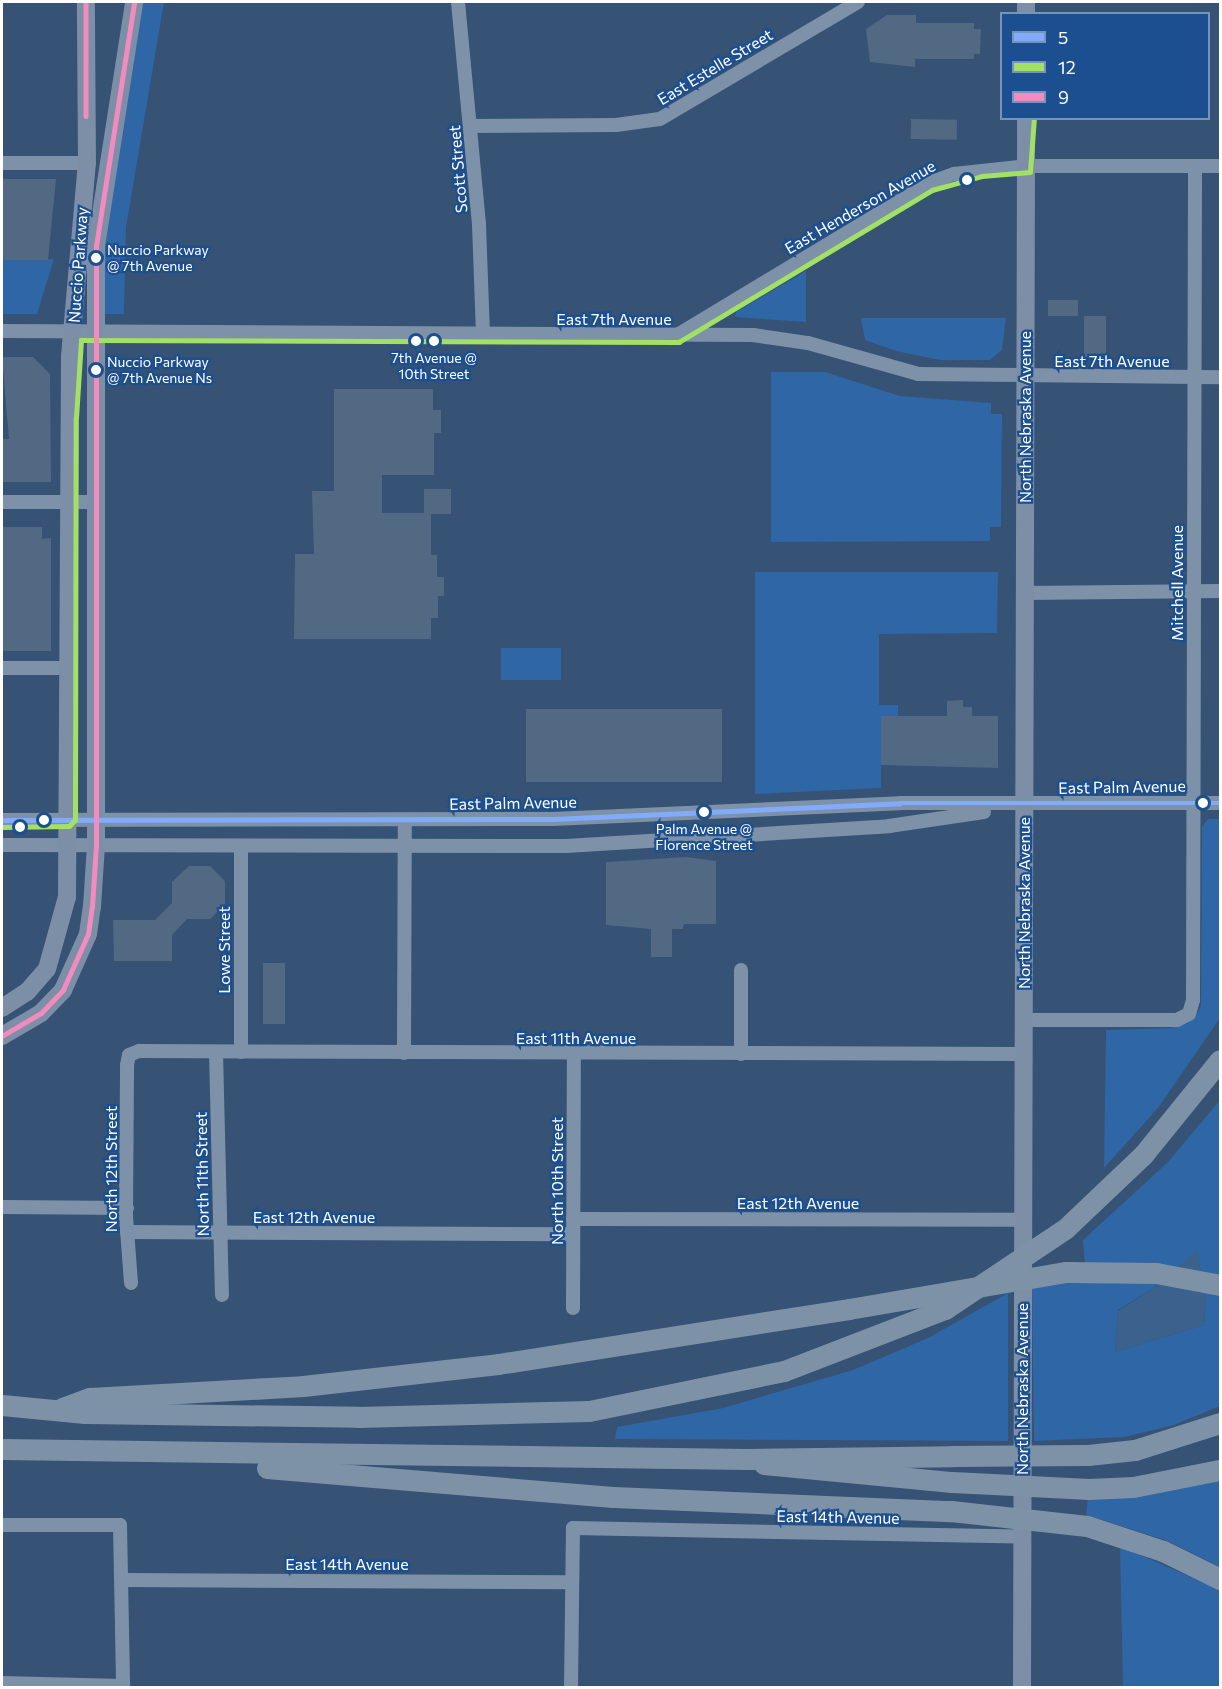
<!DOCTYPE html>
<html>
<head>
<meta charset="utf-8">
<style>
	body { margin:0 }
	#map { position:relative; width:1222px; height:1689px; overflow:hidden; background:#365274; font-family:Commissioner,sans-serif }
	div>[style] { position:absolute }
	.green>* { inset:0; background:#2f66a5; transform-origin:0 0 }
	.water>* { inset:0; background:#3b618d }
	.building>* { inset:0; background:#526984; transform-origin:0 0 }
	.minor>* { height:14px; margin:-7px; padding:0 7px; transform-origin:7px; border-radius:7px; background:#7d92a8 }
	.major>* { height:18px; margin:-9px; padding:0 9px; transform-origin:9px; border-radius:9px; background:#7d8ea7 }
	.highway>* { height:21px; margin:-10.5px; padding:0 10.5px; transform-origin:10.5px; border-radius:10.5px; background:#7e92a7 }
	.highway-bridge>* { height:21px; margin:-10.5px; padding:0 10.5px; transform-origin:10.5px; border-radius:10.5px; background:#7e92a7 }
	.bus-1>* { height:4.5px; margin:-2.25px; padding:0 2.25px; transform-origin:2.25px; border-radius:2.25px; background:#82abfc }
	.bus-2>* { height:4.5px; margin:-2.25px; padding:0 2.25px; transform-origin:2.25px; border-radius:2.25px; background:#a3e066 }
	.bus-3>* { height:4.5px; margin:-2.25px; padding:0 2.25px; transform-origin:2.25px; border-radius:2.25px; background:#f28cbf }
	.dots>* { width:16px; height:16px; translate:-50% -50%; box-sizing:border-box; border:3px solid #1b4f8f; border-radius:50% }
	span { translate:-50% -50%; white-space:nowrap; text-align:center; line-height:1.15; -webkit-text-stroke:4.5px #1b4f8f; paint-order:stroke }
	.bus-label { font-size:14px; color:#fff }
	.left { translate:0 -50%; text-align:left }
	.street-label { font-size:16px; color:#fff }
	.frame { position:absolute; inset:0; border:3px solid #fff; pointer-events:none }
	.legend { position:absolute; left:1000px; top:12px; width:210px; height:108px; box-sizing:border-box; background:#1b4f8f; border:2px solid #7695bc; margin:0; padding:8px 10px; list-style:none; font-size:18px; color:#fff }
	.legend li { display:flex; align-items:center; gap:12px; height:30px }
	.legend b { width:30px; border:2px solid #7695bc }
</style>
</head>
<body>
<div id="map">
	<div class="green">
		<div style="clip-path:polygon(143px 2px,164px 2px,126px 227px,124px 314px,104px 314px,103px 251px)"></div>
		<div style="clip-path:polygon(2px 259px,54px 259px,37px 314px,2px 314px)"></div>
		<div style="clip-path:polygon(806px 271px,806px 322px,735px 317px,736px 312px)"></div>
		<div style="clip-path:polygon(861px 318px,1006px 318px,1002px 350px,990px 360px,940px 360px,896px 351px,865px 340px)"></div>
		<div style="clip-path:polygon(771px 372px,825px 372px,900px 396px,991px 403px,991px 414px,1002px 414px,1001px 527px,990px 527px,990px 541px,771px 542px)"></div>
		<div style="clip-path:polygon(755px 572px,998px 572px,997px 633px,879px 634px,879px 705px,898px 705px,898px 716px,881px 716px,881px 788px,755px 794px)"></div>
		<div style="left:501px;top:648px;width:60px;height:32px"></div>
		<div style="clip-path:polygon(1208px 819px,1220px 819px,1220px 1018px,1158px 1108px,1104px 1168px,1106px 1030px,1171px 1028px,1195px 1017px,1201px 1006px,1202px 827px)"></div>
		<div style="clip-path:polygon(evenodd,1220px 1100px,1220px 1406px,1174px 1425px,1125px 1437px,1034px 1441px,1032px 1285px,1086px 1280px,1083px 1240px,1168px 1162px,1220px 1100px,1197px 1251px,1206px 1300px,1204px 1325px,1115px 1352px,1118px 1310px,1161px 1283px,1197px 1251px)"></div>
		<div style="clip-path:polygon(1008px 1293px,1008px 1441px,615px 1439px,617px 1427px,723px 1408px,853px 1370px,928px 1338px)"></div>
		<div style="clip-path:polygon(1220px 1481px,1220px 1567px,1165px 1540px,1086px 1515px,1088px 1498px,1140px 1496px)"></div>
		<div style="clip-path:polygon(1120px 1546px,1220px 1590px,1220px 1687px,1123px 1687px)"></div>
	</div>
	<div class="water">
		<div style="clip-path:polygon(1197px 1250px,1206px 1300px,1204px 1325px,1115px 1352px,1118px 1311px,1161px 1283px)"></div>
	</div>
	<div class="building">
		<div style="clip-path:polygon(887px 15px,916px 15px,916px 23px,974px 23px,974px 29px,981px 29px,980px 54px,974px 54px,974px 59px,915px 59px,915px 67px,870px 62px,866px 29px)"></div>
		<div style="left:911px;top:119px;width:46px;height:20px;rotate:1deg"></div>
		<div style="clip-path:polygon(2px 179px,56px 179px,48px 260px,2px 260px)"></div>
		<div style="left:1048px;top:300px;width:30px;height:16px"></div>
		<div style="left:1084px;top:316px;width:22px;height:43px"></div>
		<div style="clip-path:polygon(2px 357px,33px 357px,50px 374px,51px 482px,2px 482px,2px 439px,9px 439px)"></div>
		<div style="clip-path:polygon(334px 389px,433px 389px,433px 410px,441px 410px,441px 433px,434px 433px,434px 475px,382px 475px,382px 513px,424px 513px,424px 489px,451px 489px,451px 514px,431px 514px,431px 555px,437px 555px,437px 577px,444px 577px,444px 596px,438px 596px,438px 618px,431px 618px,431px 639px,294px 639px,295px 554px,314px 554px,312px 491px,334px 491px)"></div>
		<div style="clip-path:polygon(2px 527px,42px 527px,42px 539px,51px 538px,51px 651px,2px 651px)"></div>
		<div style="clip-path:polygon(963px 700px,963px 707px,972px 707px,972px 716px,998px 716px,998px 768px,881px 765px,881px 716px,947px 716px,947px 701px)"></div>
		<div style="left:526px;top:709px;width:196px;height:73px"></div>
		<div style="clip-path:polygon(686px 857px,716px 861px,716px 924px,684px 924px,683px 929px,672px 929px,672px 957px,651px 957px,651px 929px,606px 925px,606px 862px)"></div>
		<div style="clip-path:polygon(189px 866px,210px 866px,225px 881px,225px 904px,210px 919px,187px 919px,172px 935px,172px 961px,114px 961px,113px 920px,155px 920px,172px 903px,172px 882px)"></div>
		<div style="left:263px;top:963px;width:22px;height:61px"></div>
	</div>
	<div class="minor">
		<div style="left:458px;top:2px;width:224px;rotate:84.6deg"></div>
		<div style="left:479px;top:225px;width:110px;rotate:87.9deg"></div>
		<div style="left:470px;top:126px;width:146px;rotate:-0.4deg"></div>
		<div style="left:616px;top:125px;width:44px;rotate:-7.8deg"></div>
		<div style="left:660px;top:119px;width:230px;rotate:-30.6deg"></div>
		<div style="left:2px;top:163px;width:85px"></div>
		<div style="left:2px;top:331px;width:751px;rotate:0.31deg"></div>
		<div style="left:753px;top:335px;width:56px;rotate:8.3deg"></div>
		<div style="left:808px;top:343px;width:114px;rotate:15.7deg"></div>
		<div style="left:918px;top:374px;width:302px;rotate:0.6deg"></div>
		<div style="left:679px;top:334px;width:292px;rotate:-31.1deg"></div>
		<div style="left:929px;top:183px;width:27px;rotate:-20deg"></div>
		<div style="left:954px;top:174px;width:72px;rotate:-6.3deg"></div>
		<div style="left:1026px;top:166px;width:194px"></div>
		<div style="left:2px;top:502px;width:91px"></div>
		<div style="left:1024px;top:593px;width:196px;rotate:-0.6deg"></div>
		<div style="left:2px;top:668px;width:67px"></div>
		<div style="left:2px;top:820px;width:551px;rotate:-0.1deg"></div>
		<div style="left:553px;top:819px;width:347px;rotate:-2.6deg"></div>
		<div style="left:900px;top:803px;width:320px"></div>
		<div style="left:2px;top:845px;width:564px;rotate:0.1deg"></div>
		<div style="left:566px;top:846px;width:324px;rotate:-3.5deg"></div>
		<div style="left:889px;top:826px;width:96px;rotate:-8.4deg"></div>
		<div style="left:241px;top:847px;width:205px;rotate:90deg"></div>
		<div style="left:741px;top:970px;width:84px;rotate:90deg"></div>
		<div style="left:1024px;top:1020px;width:153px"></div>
		<div style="left:1177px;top:1020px;width:13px;rotate:-27deg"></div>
		<div style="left:1189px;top:1014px;width:15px;rotate:-74deg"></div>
		<div style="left:1193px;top:1000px;width:834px;rotate:-89.86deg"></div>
		<div style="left:216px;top:1052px;width:243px;rotate:88.6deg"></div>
		<div style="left:404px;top:1053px;width:232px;rotate:-89.8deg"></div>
		<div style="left:2px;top:1207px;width:125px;rotate:0.5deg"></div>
		<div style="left:573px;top:1219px;width:450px;rotate:0.1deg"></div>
		<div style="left:127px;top:1232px;width:446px;rotate:0.3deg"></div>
		<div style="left:131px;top:1283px;width:67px;rotate:-94.3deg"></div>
		<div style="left:126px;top:1216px;width:151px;rotate:-89.6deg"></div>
		<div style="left:127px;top:1065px;width:10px;rotate:-79deg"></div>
		<div style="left:129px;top:1055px;width:11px;rotate:-22deg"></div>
		<div style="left:139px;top:1051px;width:885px;rotate:0.19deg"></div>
		<div style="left:573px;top:1308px;width:253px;rotate:-89.8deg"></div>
		<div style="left:2px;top:1525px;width:118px"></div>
		<div style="left:120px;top:1525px;width:163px;rotate:88.9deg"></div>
		<div style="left:122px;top:1580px;width:450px;rotate:0.3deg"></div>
		<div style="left:2px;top:1683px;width:121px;rotate:1.4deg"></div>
		<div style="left:571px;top:1688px;width:160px;rotate:-89.3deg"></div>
		<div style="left:573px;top:1528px;width:449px;rotate:1.1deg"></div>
	</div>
	<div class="major">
		<div style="left:1026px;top:2px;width:12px;rotate:90deg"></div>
		<div style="left:2px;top:1008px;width:30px;rotate:-33deg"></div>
		<div style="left:27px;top:992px;width:30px;rotate:-49deg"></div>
		<div style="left:47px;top:969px;width:75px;rotate:-74.5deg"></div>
		<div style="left:67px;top:897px;width:541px;rotate:-89.68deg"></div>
		<div style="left:70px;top:356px;width:194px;rotate:-85deg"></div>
		<div style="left:87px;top:163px;width:161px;rotate:-90.4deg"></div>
		<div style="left:2px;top:1036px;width:45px;rotate:-30.5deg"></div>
		<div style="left:41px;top:1013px;width:32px;rotate:-46deg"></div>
		<div style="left:63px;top:990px;width:61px;rotate:-65.9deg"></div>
		<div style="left:88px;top:934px;width:27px;rotate:-82deg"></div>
		<div style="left:92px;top:907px;width:62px;rotate:-86.3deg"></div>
		<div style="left:96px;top:845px;width:599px;rotate:-90deg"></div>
		<div style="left:96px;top:246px;width:247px;rotate:-81.1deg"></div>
		<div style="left:1022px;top:1688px;width:1570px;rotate:-89.85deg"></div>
	</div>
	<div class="highway">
		<div style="left:1065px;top:1229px;width:108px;rotate:-43.5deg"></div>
		<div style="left:1143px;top:1155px;width:122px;rotate:-51deg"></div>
		<div style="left:2px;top:1405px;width:83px;rotate:5.5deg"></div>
		<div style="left:85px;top:1413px;width:273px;rotate:0.8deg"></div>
		<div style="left:358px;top:1417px;width:231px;rotate:-1.5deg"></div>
		<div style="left:589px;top:1411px;width:199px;rotate:-11.6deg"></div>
		<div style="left:784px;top:1371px;width:173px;rotate:-21.1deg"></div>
		<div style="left:62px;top:1408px;width:30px;rotate:-20deg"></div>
		<div style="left:90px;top:1398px;width:213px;rotate:-3.2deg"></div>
		<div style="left:303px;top:1386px;width:196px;rotate:-6.4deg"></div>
		<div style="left:498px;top:1364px;width:355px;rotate:-8.9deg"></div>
		<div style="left:2px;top:1449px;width:745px;rotate:0.77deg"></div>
		<div style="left:747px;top:1459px;width:205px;rotate:-0.8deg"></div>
		<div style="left:1088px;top:1455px;width:47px;rotate:-6.1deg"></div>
		<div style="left:1135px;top:1450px;width:89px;rotate:-17.6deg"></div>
		<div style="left:764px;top:1464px;width:189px;rotate:5.5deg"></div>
		<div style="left:267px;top:1468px;width:347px;rotate:4.8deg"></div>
		<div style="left:613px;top:1497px;width:338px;rotate:2.4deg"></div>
		<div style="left:1089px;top:1489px;width:44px;rotate:-2.6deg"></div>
		<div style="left:1133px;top:1487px;width:89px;rotate:-11.1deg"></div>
		<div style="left:1087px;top:1526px;width:80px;rotate:18.2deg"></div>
		<div style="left:1163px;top:1551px;width:64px;rotate:26.2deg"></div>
	</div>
	<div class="highway-bridge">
		<div style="left:849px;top:1309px;width:220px;rotate:-9.7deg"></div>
		<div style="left:1066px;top:1272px;width:90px;rotate:0.6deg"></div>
		<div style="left:1156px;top:1273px;width:65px;rotate:10.6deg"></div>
		<div style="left:945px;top:1309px;width:144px;rotate:-33.7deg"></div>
		<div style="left:952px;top:1456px;width:136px;rotate:-0.4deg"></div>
		<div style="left:952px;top:1482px;width:137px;rotate:2.9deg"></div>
		<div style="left:951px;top:1511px;width:137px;rotate:6.3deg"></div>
	</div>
	<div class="bus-1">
		<div style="left:2px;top:820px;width:551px;rotate:-0.1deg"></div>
		<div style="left:553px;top:819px;width:347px;rotate:-2.6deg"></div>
		<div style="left:900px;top:803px;width:320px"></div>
	</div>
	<div class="bus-2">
		<div style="left:2px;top:827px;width:67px;rotate:-0.9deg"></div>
		<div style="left:69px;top:826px;width:8px;rotate:-45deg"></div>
		<div style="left:75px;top:820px;width:402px;rotate:-89.9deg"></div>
		<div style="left:76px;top:418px;width:78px;rotate:-86.3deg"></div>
		<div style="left:81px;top:340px;width:598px;rotate:0.19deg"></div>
		<div style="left:679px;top:342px;width:295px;rotate:-31deg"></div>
		<div style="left:932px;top:190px;width:52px;rotate:-15.6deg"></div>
		<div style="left:982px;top:176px;width:48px;rotate:-4.8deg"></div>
		<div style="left:1030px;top:172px;width:54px;rotate:-85.8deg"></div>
	</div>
	<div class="bus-3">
		<div style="left:86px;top:2px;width:114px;rotate:90deg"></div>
		<div style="left:2px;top:1036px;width:45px;rotate:-30.5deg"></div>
		<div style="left:41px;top:1013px;width:32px;rotate:-46deg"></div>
		<div style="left:63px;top:990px;width:61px;rotate:-65.9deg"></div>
		<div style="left:88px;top:934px;width:27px;rotate:-82deg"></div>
		<div style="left:92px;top:907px;width:62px;rotate:-86.3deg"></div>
		<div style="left:96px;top:845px;width:599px;rotate:-90deg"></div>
		<div style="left:96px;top:246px;width:247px;rotate:-81.1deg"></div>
	</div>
	<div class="dots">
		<div style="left:967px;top:180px;background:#fff"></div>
		<div style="left:96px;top:258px;background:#fff"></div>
		<div style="left:416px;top:341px;background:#fff"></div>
		<div style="left:434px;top:341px;background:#fff"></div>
		<div style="left:96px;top:370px;background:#fff"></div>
		<div style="left:1203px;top:803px;background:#fff"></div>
		<div style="left:704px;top:812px;background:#fff"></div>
		<div style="left:44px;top:820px;background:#fff"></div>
		<div style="left:20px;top:827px;background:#fff"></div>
	</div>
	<div class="bus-label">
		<span class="left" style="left:107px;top:258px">Nuccio Parkway<br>@ 7th Avenue</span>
		<span style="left:434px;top:366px">7th Avenue @<br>10th Street</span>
		<span class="left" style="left:107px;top:370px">Nuccio Parkway<br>@ 7th Avenue Ns</span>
		<span style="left:704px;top:837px">Palm Avenue @<br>Florence Street</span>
	</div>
	<div class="street-label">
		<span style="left:715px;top:67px;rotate:-31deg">East Estelle Street</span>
		<span style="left:458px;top:169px;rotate:-95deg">Scott Street</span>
		<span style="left:860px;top:207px;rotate:-30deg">East Henderson Avenue</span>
		<span style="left:78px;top:265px;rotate:-86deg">Nuccio Parkway</span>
		<span style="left:614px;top:319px">East 7th Avenue</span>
		<span style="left:1112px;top:361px">East 7th Avenue</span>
		<span style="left:1025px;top:417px;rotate:-90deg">North Nebraska Avenue</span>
		<span style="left:1177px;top:583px;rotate:-90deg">Mitchell Avenue</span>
		<span style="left:1122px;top:787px;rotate:-1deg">East Palm Avenue</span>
		<span style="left:513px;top:803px;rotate:-1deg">East Palm Avenue</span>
		<span style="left:1024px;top:903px;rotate:-90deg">North Nebraska Avenue</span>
		<span style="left:224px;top:950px;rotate:-90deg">Lowe Street</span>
		<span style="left:576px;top:1038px">East 11th Avenue</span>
		<span style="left:111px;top:1169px;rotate:-90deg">North 12th Street</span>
		<span style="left:202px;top:1174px;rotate:-91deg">North 11th Street</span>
		<span style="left:557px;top:1181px;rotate:-90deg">North 10th Street</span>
		<span style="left:798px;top:1203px">East 12th Avenue</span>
		<span style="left:314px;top:1217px">East 12th Avenue</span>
		<span style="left:1022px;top:1389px;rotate:-90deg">North Nebraska Avenue</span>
		<span style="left:838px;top:1517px;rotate:1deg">East 14th Avenue</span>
		<span style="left:347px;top:1564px">East 14th Avenue</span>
	</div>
	<div class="frame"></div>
	<ul class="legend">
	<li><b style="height:8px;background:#82abfc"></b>5</li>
	<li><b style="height:8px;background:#a3e066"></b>12</li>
	<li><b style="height:8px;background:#f28cbf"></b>9</li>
	</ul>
</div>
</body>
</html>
